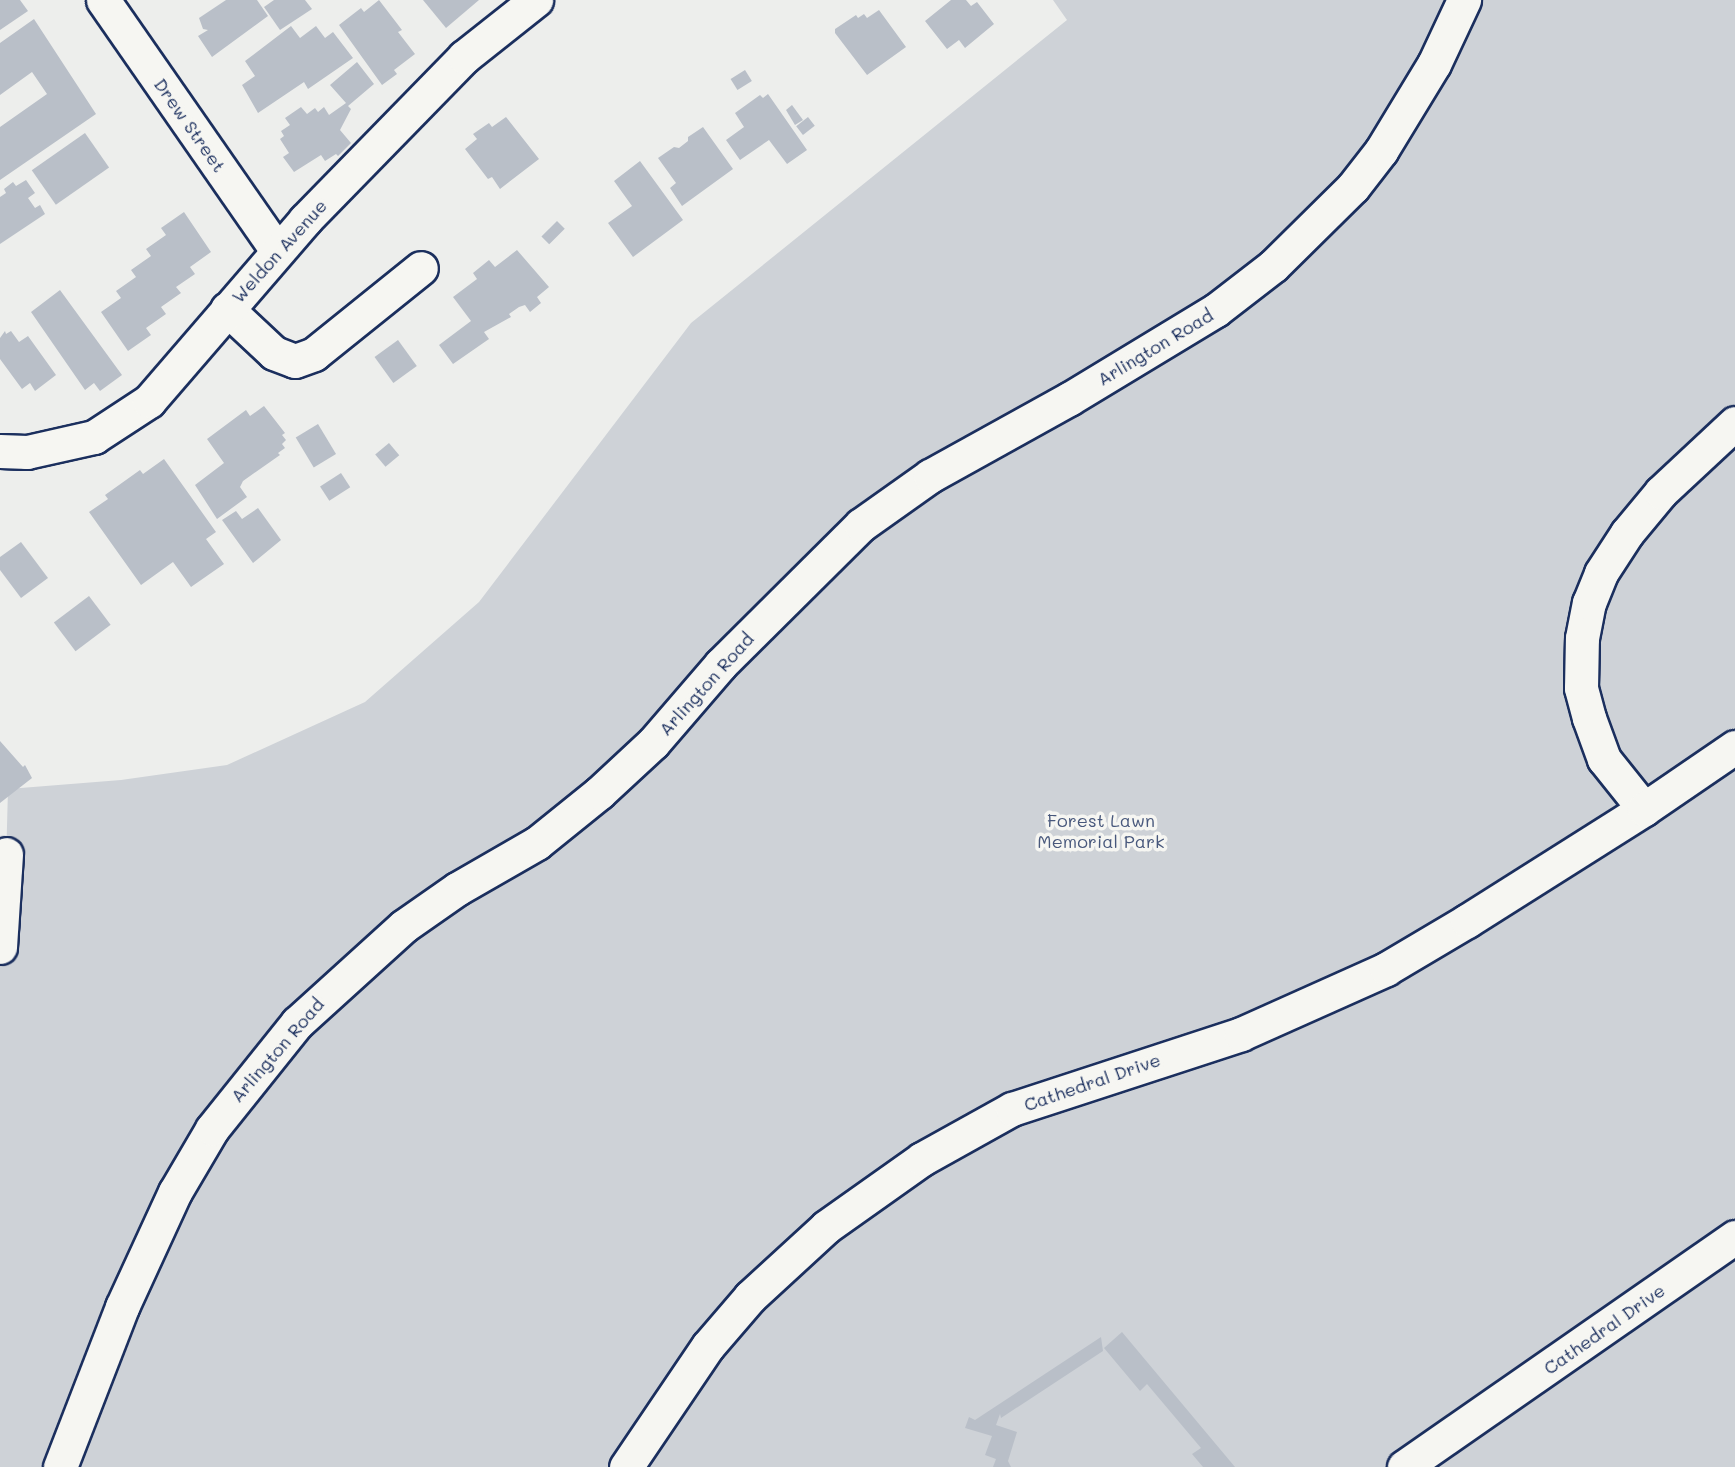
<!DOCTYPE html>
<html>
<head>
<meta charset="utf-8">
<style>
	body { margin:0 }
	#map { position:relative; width:1735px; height:1467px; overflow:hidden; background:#edeeec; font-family:Mali,sans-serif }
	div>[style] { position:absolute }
	.green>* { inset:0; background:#ced2d7 }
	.building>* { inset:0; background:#b9bfc8; transform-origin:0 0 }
	.roads { filter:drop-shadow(2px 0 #1b2f5e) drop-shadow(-2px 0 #1b2f5e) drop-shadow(0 2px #1b2f5e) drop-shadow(0 -2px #1b2f5e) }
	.minor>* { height:33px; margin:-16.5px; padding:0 16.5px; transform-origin:16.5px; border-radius:16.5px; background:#f6f6f2 }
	span { translate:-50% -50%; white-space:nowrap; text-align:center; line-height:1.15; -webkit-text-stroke:7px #f6f6f2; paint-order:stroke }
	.street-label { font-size:18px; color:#1b2f5e }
	.park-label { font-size:18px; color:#48587c }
</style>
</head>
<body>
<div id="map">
	<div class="green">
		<div style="clip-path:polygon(1053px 0,1735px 0,1735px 1467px,0 1467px,0 954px,4px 937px,8px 789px,121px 780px,227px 765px,365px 702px,479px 602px,691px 323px,1067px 20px)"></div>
	</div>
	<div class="building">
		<div style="clip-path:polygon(0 0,20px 0,28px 11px,0 30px)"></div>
		<div style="clip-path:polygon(226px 0,257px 0,268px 16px,212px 57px,198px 36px,208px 30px,203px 29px,199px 18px)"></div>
		<div style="clip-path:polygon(274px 0,305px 0,312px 9px,280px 30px,264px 7px)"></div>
		<div style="clip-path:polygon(379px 0,402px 30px,398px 32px,415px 54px,394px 70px,397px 74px,382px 85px,339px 25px,361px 8px,364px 12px)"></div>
		<div style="clip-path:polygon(423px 0,479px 0,446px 28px)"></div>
		<div style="clip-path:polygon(951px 0,966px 0,971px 6px,977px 2px,994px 24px,965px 48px,959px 40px,947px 49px,925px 21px)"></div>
		<div style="clip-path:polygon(879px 10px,906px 47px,867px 75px,835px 33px,835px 29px,856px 15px,858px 18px,864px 14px,867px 18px)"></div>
		<div style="clip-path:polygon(34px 19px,96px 114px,0 180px,0 127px,47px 94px,32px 72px,0 95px,0 43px)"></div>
		<div style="clip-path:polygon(291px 26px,300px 38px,316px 26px,325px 38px,333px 32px,353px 58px,308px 89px,304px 82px,258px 113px,242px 85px,255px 76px,245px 61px)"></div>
		<div style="clip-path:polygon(357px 62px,374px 84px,348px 106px,351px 109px,340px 130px,351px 143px,338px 156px,336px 154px,325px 161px,321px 155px,294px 172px,283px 157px,289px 153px,280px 139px,284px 136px,281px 131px,290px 125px,285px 118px,301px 107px,307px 114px,315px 108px,318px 112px,324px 107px,329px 115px,346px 103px,330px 85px)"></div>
		<div style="left:745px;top:70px;width:13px;height:17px;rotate:58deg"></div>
		<div style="clip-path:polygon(768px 94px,807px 150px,787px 164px,769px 140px,740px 160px,726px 140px,744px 127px,735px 113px,760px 95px,763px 98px)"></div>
		<div style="clip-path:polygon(792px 105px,803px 120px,795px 125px,786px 110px)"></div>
		<div style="clip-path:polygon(506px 117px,539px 159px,500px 189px,492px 177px,488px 179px,465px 149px,477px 139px,473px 134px,489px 123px,492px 127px)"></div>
		<div style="left:808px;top:117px;width:11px;height:15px;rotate:52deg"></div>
		<div style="clip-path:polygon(703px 127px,733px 169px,682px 206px,670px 188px,676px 183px,658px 158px,674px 147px,679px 148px,688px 141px,688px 137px)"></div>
		<div style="left:85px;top:133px;width:42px;height:65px;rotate:55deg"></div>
		<div style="clip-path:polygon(640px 161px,683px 220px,633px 257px,608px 223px,632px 206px,614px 181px)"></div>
		<div style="clip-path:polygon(26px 180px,35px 193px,28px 198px,35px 208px,40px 205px,45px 214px,0 244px,0 197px,6px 193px,4px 189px,13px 182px,16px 186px)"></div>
		<div style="clip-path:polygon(184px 212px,211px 252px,190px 267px,195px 274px,176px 287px,181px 293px,161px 307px,166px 314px,146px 328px,151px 335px,128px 351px,101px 312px,121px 298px,116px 291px,136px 277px,131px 270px,151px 256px,146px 249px,166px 235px,161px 228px)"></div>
		<div style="left:557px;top:221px;width:11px;height:22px;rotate:45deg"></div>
		<div style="clip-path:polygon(517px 250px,549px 287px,537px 297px,541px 303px,530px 312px,525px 305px,519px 307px,509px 314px,511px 317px,484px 332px,489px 339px,453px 364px,439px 345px,471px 321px,453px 297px,477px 279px,473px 273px,489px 260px,495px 267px)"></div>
		<div style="clip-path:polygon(60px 290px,122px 375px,100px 391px,94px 383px,85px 390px,31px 312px)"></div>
		<div style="clip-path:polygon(5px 331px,6px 334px,11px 331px,19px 342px,28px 336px,56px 375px,35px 391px,30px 383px,22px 389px,0 359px,0 338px)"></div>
		<div style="left:398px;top:340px;width:32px;height:29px;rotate:54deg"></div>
		<div style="clip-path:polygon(264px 406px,285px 433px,282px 435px,286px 440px,282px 444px,285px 448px,278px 453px,280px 455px,243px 481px,240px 487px,247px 497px,217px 519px,195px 485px,224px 463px,207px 439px,246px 410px,250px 416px)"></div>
		<div style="left:318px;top:424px;width:35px;height:26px;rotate:59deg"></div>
		<div style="left:389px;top:443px;width:16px;height:18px;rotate:50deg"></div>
		<div style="clip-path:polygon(164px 459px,216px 532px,206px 539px,224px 564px,191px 587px,173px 562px,141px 585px,89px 512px,108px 499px,105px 495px,140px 470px,143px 474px)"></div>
		<div style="left:341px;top:473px;width:17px;height:25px;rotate:57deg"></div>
		<div style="clip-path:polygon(258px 508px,281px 540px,253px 563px,222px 520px,236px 511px,242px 519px)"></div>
		<div style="clip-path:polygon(21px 542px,48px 578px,21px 598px,0 570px,0 557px)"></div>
		<div style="left:89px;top:596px;width:36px;height:44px;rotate:53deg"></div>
		<div style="clip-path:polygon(0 741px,23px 767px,25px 765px,32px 778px,0 803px)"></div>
		<div style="clip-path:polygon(1122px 1332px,1235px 1467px,1203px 1467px,1192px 1454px,1201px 1448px,1147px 1384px,1140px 1391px,1104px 1348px)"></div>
		<div style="clip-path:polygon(1101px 1337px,1103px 1351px,1001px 1418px,1000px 1414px,996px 1425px,1017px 1432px,1008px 1461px,1011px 1467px,993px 1467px,996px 1459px,985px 1455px,992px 1436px,965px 1428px,969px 1417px,975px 1420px)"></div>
	</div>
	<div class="roads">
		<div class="minor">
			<div style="left:103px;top:0;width:305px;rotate:55.2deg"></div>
			<div style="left:227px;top:309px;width:64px;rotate:43.1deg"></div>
			<div style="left:274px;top:353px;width:22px;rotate:21deg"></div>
			<div style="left:295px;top:361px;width:20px;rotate:-20deg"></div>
			<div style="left:314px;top:354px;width:137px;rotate:-38.8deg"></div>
			<div style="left:0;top:451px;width:27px;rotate:2deg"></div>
			<div style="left:27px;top:452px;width:69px;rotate:-12.6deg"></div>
			<div style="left:94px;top:437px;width:66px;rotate:-33.2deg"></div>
			<div style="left:149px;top:401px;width:239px;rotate:-49.2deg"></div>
			<div style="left:305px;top:220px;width:228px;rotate:-45.7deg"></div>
			<div style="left:464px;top:57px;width:92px;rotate:-38.4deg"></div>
			<div style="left:1644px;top:809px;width:64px;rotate:-128.7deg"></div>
			<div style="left:1604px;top:759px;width:44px;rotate:-110.1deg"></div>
			<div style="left:1589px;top:718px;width:31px;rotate:-105deg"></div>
			<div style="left:1581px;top:688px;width:50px;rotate:-88.9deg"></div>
			<div style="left:1582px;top:638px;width:36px;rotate:-79deg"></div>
			<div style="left:1589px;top:603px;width:32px;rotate:-68deg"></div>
			<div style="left:1601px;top:573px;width:48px;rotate:-57deg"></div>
			<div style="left:1627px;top:533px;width:53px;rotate:-50.3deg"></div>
			<div style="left:1661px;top:492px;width:101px;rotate:-43deg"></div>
			<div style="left:0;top:947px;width:93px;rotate:-86.3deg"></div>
			<div style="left:60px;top:1467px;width:172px;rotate:-68.8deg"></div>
			<div style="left:122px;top:1307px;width:127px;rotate:-65.3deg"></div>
			<div style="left:175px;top:1192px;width:73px;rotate:-59.6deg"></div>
			<div style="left:212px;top:1129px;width:136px;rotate:-51.3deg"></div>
			<div style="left:297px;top:1023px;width:144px;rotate:-42.2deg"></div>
			<div style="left:404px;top:926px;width:65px;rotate:-34.9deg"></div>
			<div style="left:457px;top:889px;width:92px;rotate:-29.9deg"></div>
			<div style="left:537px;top:843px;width:80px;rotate:-38.9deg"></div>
			<div style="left:599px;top:793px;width:74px;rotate:-42.8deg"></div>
			<div style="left:653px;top:743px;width:104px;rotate:-49.3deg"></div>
			<div style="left:721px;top:664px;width:197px;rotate:-44.8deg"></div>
			<div style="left:861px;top:525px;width:85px;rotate:-35.4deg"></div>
			<div style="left:930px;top:476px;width:159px;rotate:-29deg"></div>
			<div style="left:1069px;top:399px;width:172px;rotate:-31.2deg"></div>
			<div style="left:1216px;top:310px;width:72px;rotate:-37.7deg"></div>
			<div style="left:1273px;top:266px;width:112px;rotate:-44.6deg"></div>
			<div style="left:1353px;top:187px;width:46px;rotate:-52.1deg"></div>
			<div style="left:1381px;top:151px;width:102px;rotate:-58.7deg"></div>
			<div style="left:1434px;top:64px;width:71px;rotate:-64.9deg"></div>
			<div style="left:626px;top:1467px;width:146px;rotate:-55.9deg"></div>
			<div style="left:708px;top:1346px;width:65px;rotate:-49.4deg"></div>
			<div style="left:750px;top:1297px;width:103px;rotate:-42.6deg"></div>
			<div style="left:826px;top:1227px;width:118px;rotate:-35.3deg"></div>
			<div style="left:922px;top:1159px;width:103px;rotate:-29.1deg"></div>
			<div style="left:1012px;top:1109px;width:241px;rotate:-18.1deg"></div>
			<div style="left:1241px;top:1034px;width:159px;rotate:-24.1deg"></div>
			<div style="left:1386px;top:969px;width:94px;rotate:-30.7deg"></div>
			<div style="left:1467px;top:921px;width:209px;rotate:-32.3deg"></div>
			<div style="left:1644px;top:809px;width:110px;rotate:-34.3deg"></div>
			<div style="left:1404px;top:1467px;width:403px;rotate:-34.8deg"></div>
		</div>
	</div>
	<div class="street-label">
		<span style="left:190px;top:125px;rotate:55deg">Drew Street</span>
		<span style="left:279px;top:251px;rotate:-48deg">Weldon Avenue</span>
		<span style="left:1155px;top:347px;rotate:-31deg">Arlington Road</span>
		<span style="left:706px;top:684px;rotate:-48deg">Arlington Road</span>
		<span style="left:277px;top:1050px;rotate:-49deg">Arlington Road</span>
		<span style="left:1092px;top:1082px;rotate:-19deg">Cathedral Drive</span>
		<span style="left:1604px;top:1329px;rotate:-35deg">Cathedral Drive</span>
	</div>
	<div class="park-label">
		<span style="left:1101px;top:831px">Forest Lawn<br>Memorial Park</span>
	</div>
</div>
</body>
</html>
